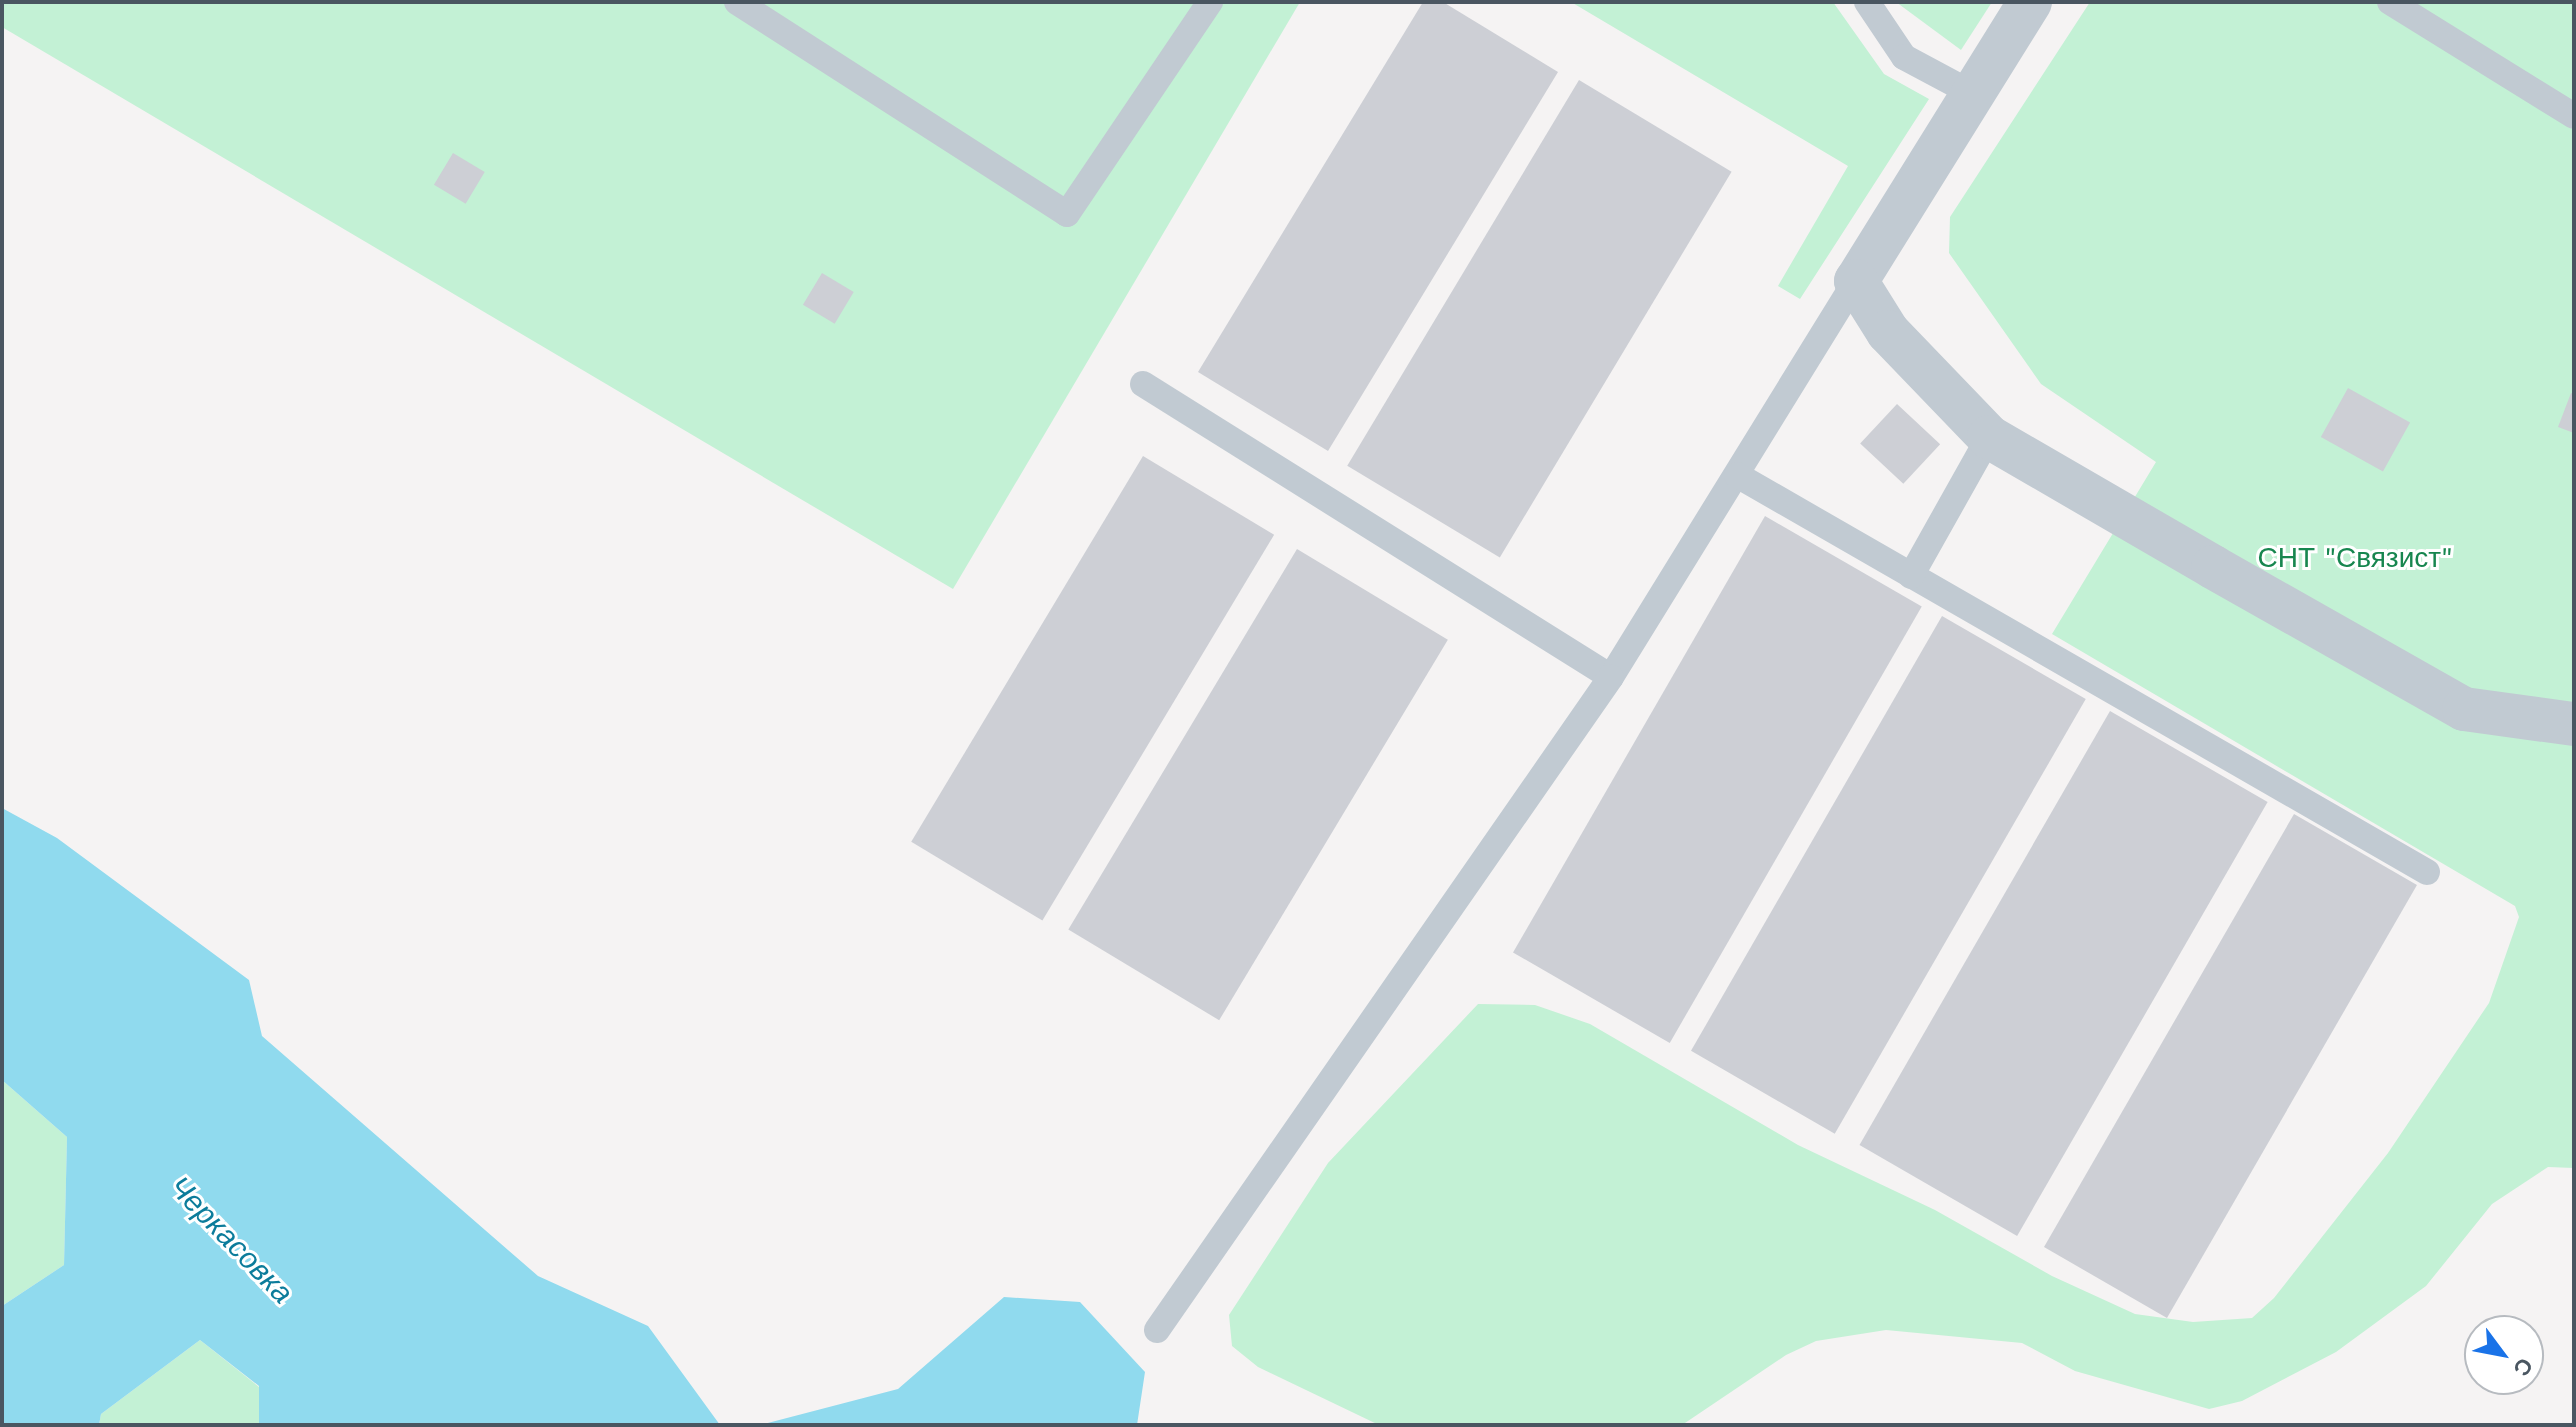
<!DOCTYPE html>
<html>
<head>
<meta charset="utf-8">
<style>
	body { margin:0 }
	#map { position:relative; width:2576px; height:1427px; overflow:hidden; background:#f5f3f3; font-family:"Work Sans",sans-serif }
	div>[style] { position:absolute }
	.green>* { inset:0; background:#c3f1d5 }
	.water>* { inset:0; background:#90daee }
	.building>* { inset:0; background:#cdcfd5; transform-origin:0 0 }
	.service>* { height:26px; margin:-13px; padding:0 13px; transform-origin:13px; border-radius:13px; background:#c1cad2 }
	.minor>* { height:44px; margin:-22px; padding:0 22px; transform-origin:22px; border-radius:22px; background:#c1cad2 }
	span { translate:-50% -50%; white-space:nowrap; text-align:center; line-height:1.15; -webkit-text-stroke:6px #fff; paint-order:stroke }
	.park-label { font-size:28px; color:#17864f }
	.water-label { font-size:30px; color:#0c7c9b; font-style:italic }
	.frame { position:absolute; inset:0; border:4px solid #4a5661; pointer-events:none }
	.north { position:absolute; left:2464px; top:1315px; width:80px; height:80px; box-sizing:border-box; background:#fff; border:2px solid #b7bbc0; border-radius:50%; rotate:122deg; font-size:22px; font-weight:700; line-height:32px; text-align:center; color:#4a5661 }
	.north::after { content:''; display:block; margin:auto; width:28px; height:36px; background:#1a73e8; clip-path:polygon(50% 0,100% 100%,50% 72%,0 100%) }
</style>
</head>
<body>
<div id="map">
	<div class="green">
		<div style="clip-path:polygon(2px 2px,1300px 2px,953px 589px,2px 27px)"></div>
		<div style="clip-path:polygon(1571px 2px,1833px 2px,1884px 74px,1929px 99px,1800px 299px,1778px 286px,1848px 166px)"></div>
		<div style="clip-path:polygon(1896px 2px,1992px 2px,1961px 50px)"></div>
		<div style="clip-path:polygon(2090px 2px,2574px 2px,2574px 1168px,2548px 1167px,2492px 1204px,2426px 1286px,2336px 1352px,2242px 1401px,2209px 1409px,2075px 1371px,2022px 1343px,1886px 1330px,1816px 1341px,1786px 1355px,1682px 1425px,1379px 1425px,1258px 1367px,1232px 1346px,1229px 1315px,1328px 1163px,1478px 1004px,1535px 1005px,1590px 1024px,1798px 1145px,1935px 1210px,2052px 1276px,2135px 1314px,2193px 1322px,2252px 1318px,2274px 1298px,2388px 1153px,2489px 1003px,2519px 917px,2515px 906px,2052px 634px,2156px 462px,2041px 384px,1949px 253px,1950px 217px)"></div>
		<div style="clip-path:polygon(2px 1080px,67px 1137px,64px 1265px,2px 1306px)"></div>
		<div style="clip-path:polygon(200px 1340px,259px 1387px,259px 1425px,99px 1425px,101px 1414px)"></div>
	</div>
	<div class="water">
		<div style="clip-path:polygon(2px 808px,57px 838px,249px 980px,262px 1036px,538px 1276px,648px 1326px,720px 1425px,259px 1425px,259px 1386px,200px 1340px,101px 1414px,99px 1425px,2px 1425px,2px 1306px,64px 1265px,67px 1137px,2px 1080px)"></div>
		<div style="clip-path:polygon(1004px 1297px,1080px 1302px,1145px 1372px,1137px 1425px,760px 1425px,898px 1389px)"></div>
	</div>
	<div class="building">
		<div style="clip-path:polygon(1423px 2px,1443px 2px,1558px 72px,1328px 451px,1198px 372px)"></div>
		<div style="left:1579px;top:80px;width:178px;height:450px;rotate:31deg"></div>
		<div style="left:453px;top:153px;width:37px;height:37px;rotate:31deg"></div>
		<div style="left:822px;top:273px;width:37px;height:37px;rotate:31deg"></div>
		<div style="left:2348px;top:388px;width:71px;height:56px;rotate:29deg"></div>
		<div style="clip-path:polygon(2571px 393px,2574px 394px,2574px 433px,2558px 427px)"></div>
		<div style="left:1897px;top:404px;width:59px;height:54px;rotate:43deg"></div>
		<div style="left:1143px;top:456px;width:153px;height:450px;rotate:31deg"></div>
		<div style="left:1765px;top:516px;width:181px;height:504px;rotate:30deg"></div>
		<div style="left:1297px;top:549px;width:176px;height:444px;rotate:31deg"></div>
		<div style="left:1942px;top:616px;width:166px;height:502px;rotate:30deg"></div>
		<div style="left:2110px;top:711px;width:182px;height:501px;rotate:30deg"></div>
		<div style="left:2294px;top:814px;width:142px;height:500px;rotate:30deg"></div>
	</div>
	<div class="service">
		<div style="left:737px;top:2px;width:392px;rotate:32.7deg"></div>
		<div style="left:1067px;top:214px;width:256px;rotate:-56deg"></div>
		<div style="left:1867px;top:2px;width:66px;rotate:56.1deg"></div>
		<div style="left:1904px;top:57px;width:83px;rotate:28.1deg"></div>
		<div style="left:2390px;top:2px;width:216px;rotate:31.8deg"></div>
		<div style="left:1143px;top:384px;width:552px;rotate:32.05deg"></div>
		<div style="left:1611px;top:677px;width:466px;rotate:-58.3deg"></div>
		<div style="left:1737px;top:475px;width:796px;rotate:29.91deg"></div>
		<div style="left:1911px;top:576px;width:159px;rotate:-60.7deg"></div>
		<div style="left:1157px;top:1330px;width:795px;rotate:-55.19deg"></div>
	</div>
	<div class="minor">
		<div style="left:2030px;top:2px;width:329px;rotate:121.9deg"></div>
		<div style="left:1856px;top:281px;width:60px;rotate:57.9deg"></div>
		<div style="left:1888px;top:332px;width:146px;rotate:46.1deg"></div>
		<div style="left:1989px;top:437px;width:259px;rotate:30.1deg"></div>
		<div style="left:2213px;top:567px;width:288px;rotate:29.5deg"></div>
		<div style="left:2464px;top:709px;width:111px;rotate:7.8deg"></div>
	</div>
	<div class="park-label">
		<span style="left:2355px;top:558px">СНТ "Связист"</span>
	</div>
	<div class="water-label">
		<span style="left:231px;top:1240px;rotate:46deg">Черкасовка</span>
	</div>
	<div class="frame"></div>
	<div class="north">С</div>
</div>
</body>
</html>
